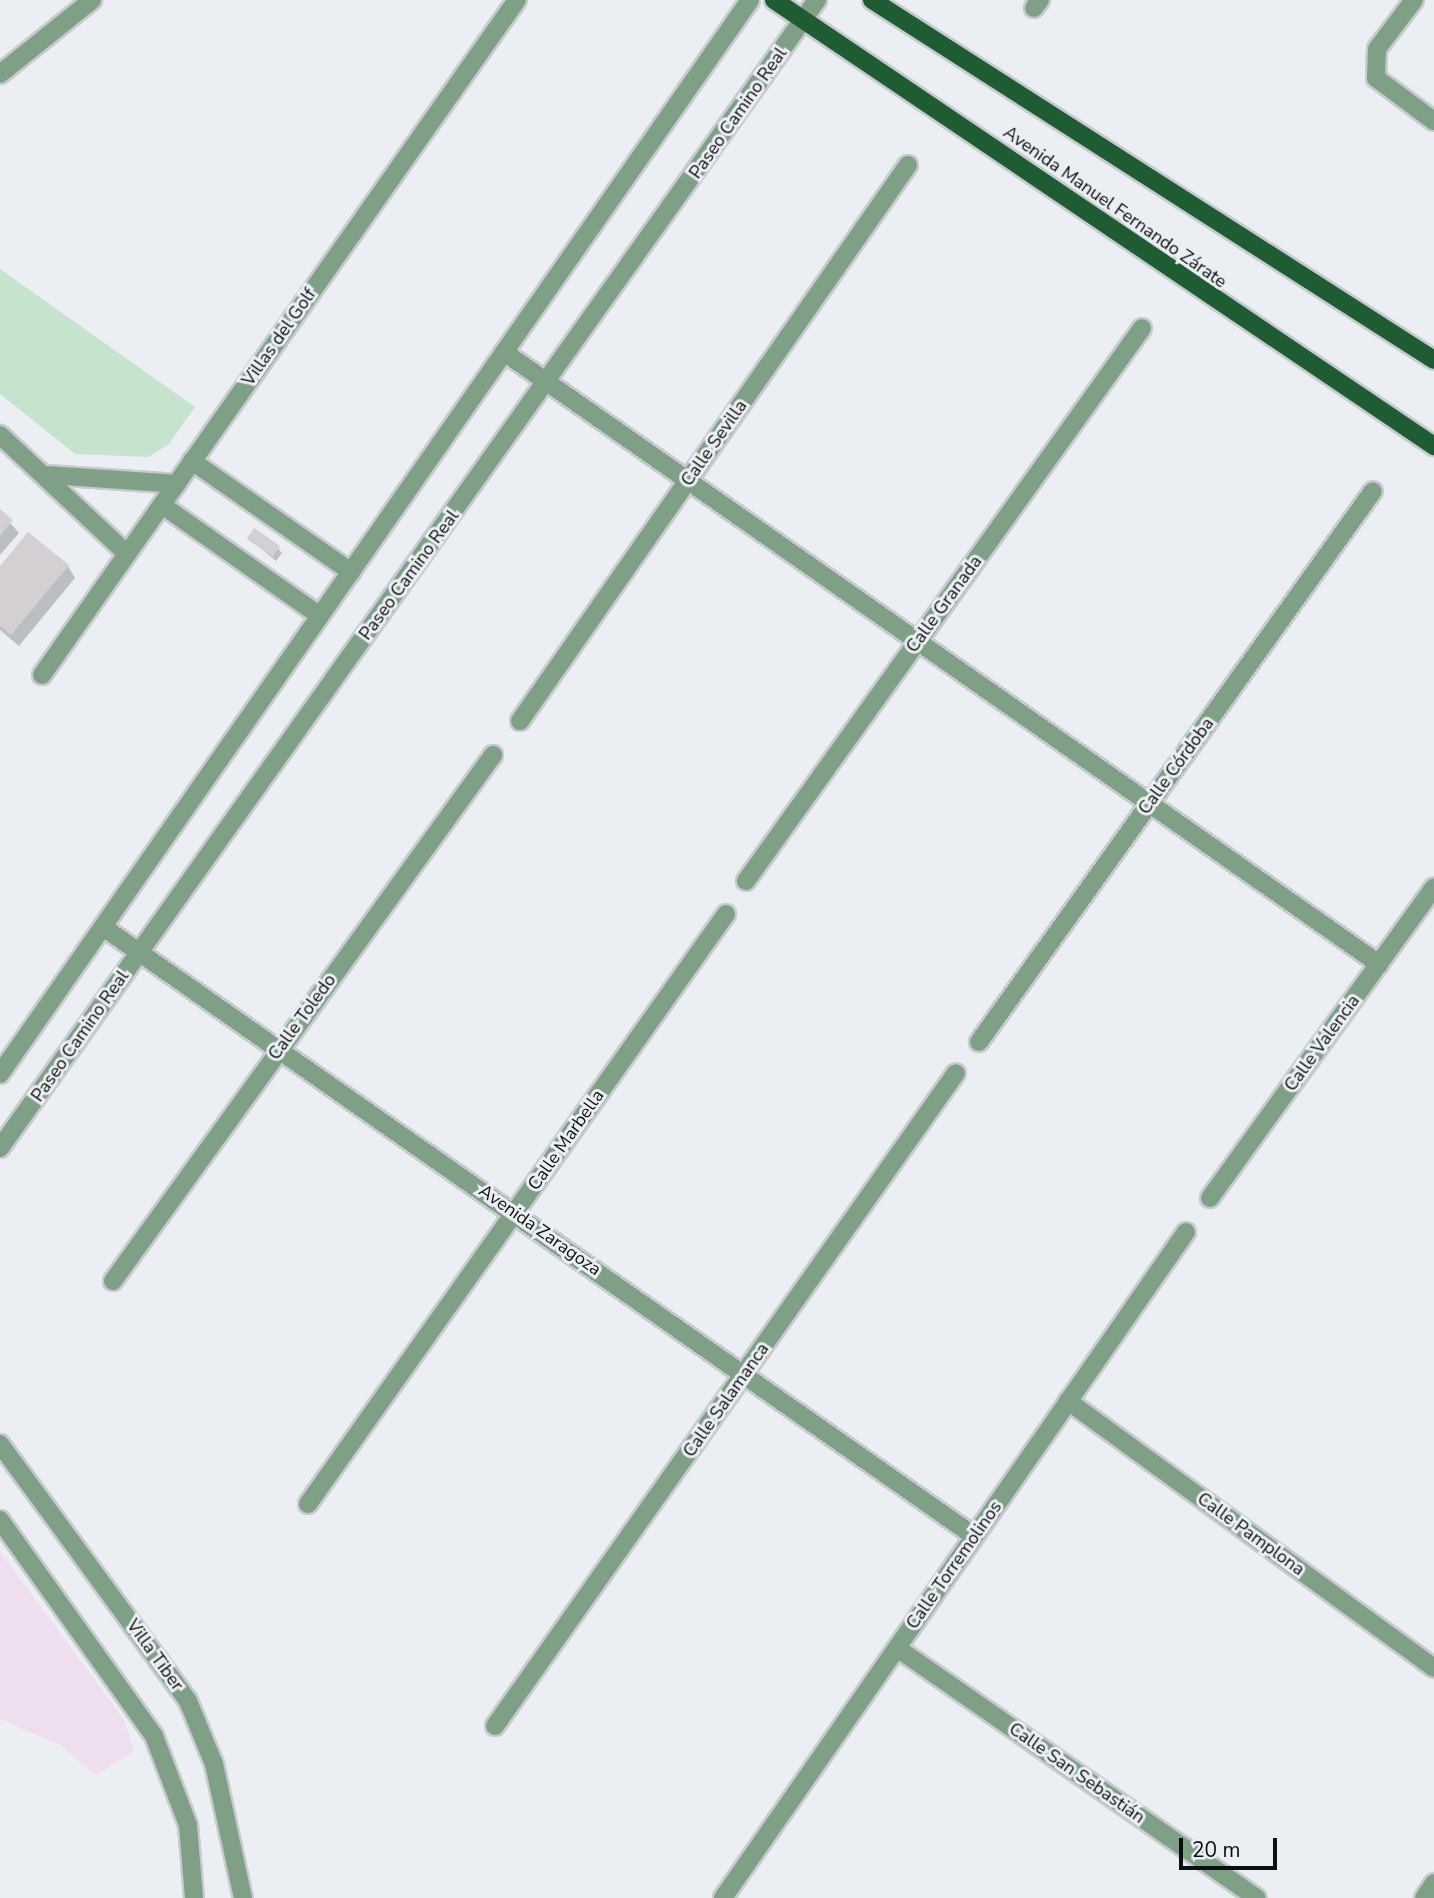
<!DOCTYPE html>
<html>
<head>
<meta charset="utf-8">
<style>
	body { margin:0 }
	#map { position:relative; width:1434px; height:1898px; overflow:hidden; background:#ebeff3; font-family:"Nunito Sans",sans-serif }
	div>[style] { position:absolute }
	.commercial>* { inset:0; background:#efdeef }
	.green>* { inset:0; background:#c6e3ce }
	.shadow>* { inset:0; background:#0003 }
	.building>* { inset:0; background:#d3cfd2; transform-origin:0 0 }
	.roads { filter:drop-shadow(2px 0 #c7cbcf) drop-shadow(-2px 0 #c7cbcf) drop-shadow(0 2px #c7cbcf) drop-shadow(0 -2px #c7cbcf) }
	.minor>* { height:18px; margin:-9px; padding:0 9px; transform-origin:9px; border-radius:9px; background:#809f87 }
	.major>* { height:18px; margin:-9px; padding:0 9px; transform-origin:9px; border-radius:9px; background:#1f5c34 }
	span { translate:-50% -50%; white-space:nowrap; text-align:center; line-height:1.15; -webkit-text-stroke:6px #ebeff3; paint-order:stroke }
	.street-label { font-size:18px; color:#0d0e0f }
	.scale { position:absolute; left:1179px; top:1838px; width:98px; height:32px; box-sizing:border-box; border:4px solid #0d0e0f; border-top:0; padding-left:9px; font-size:21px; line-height:24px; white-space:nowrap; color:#0d0e0f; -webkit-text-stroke:5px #ebeff3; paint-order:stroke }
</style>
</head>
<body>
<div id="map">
	<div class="commercial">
		<div style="clip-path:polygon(0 1552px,123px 1718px,134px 1751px,96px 1775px,60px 1745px,0 1719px)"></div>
	</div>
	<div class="green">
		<div style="clip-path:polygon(0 269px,195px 407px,168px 445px,148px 457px,75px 454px,0 394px)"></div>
	</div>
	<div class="shadow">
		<div style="clip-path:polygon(0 511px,19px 533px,0 555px)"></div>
		<div style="clip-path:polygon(248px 538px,278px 548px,282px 553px,276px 561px)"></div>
		<div style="clip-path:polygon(68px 566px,75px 578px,19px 646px,0 630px,0 569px)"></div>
	</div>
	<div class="building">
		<div style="clip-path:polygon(0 509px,13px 520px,0 536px)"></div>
		<div style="left:254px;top:528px;width:32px;height:13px;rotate:35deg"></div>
		<div style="clip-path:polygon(28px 532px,69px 565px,11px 635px,0 626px,0 566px)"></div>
	</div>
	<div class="roads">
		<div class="minor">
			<div style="left:1414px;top:0;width:61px;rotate:127.1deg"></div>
			<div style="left:1377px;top:49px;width:29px;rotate:92deg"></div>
			<div style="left:1376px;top:78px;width:72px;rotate:36.6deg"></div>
			<div style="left:1034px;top:8px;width:10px;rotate:-53deg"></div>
			<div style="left:0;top:74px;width:118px;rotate:-38.8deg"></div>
			<div style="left:504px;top:352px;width:1068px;rotate:34.97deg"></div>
			<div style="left:0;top:435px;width:174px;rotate:43.1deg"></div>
			<div style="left:192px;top:461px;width:194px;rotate:34.9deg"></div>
			<div style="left:49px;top:475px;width:128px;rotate:4deg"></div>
			<div style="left:162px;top:505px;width:193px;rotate:35.1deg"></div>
			<div style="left:42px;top:675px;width:825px;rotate:-54.87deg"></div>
			<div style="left:520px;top:721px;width:678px;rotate:-55.09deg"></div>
			<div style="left:746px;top:881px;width:680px;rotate:-54.39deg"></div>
			<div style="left:103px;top:927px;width:1063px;rotate:34.96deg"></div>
			<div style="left:979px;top:1042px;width:677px;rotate:-54.43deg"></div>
			<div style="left:0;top:1074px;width:1310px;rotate:-55.07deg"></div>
			<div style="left:0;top:1148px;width:1409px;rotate:-54.56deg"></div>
			<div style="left:1210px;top:1198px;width:383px;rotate:-54.2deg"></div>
			<div style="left:113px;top:1281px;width:649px;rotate:-54.15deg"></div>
			<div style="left:1068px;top:1401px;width:453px;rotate:36.1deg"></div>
			<div style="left:0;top:1444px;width:318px;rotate:53.8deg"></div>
			<div style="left:188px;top:1701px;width:68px;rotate:67.6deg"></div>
			<div style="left:214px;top:1764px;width:137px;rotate:77.8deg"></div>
			<div style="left:308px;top:1504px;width:723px;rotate:-54.68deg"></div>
			<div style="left:0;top:1520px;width:265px;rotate:54.5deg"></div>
			<div style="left:154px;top:1736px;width:95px;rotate:69.1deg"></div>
			<div style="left:188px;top:1825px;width:73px;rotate:85.3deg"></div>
			<div style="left:897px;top:1648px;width:438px;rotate:34.8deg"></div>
			<div style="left:495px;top:1726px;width:799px;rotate:-54.78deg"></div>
			<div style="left:723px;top:1898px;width:811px;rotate:-55.19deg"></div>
			<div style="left:1424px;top:1898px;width:18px;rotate:-56deg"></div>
		</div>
		<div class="major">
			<div style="left:774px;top:0;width:797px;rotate:34.05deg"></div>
			<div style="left:872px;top:0;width:667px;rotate:32.64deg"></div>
		</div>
	</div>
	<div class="street-label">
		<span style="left:738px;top:113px;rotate:-55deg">Paseo Camino Real</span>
		<span style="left:1115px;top:207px;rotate:35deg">Avenida Manuel Fernando Zárate</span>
		<span style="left:279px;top:337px;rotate:-55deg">Villas del Golf</span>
		<span style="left:714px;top:443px;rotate:-55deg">Calle Sevilla</span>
		<span style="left:409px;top:575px;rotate:-54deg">Paseo Camino Real</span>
		<span style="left:944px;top:604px;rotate:-54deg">Calle Granada</span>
		<span style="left:1176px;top:766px;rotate:-54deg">Calle Córdoba</span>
		<span style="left:302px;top:1017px;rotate:-54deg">Calle Toledo</span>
		<span style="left:80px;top:1036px;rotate:-55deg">Paseo Camino Real</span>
		<span style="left:1322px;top:1043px;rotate:-54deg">Calle Valencia</span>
		<span style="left:566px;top:1140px;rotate:-55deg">Calle Marbella</span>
		<span style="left:540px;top:1230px;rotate:35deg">Avenida Zaragoza</span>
		<span style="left:726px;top:1400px;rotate:-55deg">Calle Salamanca</span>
		<span style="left:1251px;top:1534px;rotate:36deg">Calle Pamplona</span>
		<span style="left:954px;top:1565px;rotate:-55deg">Calle Torremolinos</span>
		<span style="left:155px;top:1655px;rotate:54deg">Villa Tiber</span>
		<span style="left:1077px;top:1773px;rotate:35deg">Calle San Sebastián</span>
	</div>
	<div class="scale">20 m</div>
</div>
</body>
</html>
